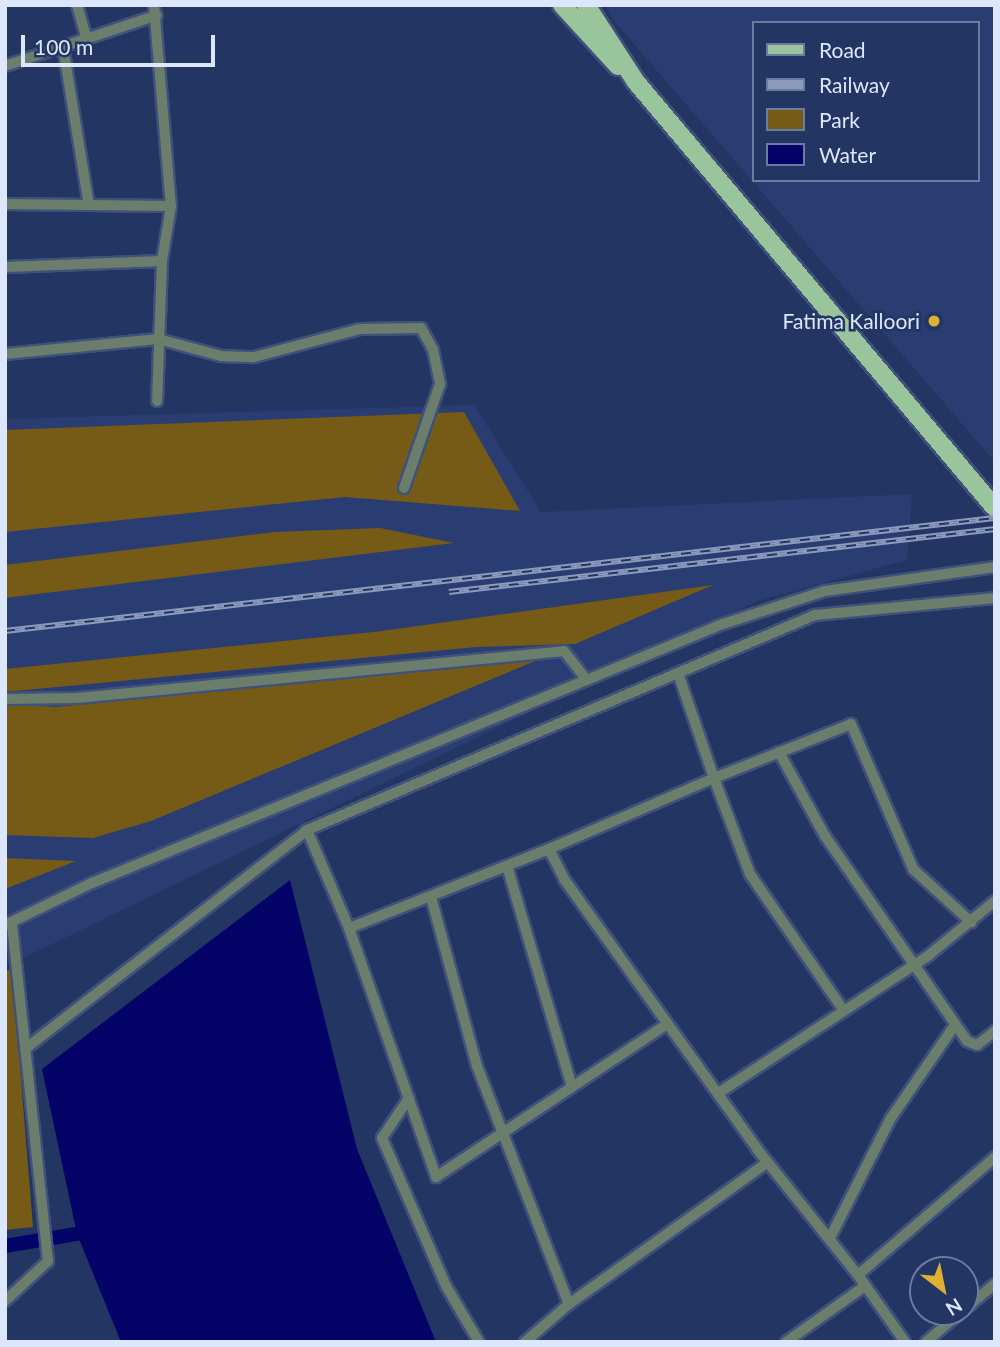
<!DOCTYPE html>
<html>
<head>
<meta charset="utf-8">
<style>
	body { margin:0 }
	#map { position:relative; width:1000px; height:1347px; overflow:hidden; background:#223563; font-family:Lato,sans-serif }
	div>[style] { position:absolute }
	.built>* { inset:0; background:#2a3d72 }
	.green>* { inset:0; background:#765b17 }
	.water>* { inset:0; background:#040368 }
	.canal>* { height:14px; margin:-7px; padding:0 7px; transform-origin:7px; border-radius:7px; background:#040368 }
	.roads { filter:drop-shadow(2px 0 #40517c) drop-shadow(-2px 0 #40517c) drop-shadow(0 2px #40517c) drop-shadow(0 -2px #40517c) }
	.minor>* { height:10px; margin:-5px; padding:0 5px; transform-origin:5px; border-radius:5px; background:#6a7e6b }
	.primary>* { height:18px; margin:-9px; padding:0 9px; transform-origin:9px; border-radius:9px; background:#9ac49c }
	.rail>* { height:6px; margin-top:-3px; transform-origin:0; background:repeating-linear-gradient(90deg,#223563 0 10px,#8c9abb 0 20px); box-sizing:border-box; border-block:2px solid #8c9abb }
	.dots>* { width:19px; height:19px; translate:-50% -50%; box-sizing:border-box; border:4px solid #223563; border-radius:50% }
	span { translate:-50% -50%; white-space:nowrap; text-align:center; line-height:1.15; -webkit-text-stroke:5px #223563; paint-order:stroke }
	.poi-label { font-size:21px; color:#dce7fe }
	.right { translate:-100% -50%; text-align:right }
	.frame { position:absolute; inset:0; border:7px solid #dce7fe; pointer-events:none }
	.legend { position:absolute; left:752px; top:21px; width:228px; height:161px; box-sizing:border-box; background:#223563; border:2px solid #6c7ca1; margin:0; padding:9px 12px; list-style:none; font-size:21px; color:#dce7fe }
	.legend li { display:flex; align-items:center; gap:14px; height:35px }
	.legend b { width:35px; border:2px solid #6c7ca1 }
	.north { position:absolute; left:909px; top:1256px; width:70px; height:70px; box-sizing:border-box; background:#223563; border:2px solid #6c7ca1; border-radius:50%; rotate:148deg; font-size:19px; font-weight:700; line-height:28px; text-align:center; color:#dce7fe }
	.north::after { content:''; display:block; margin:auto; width:24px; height:32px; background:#e0b034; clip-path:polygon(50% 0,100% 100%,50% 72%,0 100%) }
	.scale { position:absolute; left:21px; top:35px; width:194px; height:32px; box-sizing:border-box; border:4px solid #dce7fe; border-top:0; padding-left:9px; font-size:21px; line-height:24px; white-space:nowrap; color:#dce7fe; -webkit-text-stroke:5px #223563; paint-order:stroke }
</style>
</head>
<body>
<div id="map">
	<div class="built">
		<div style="clip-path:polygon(evenodd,605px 5px,995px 5px,995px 462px,615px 22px,605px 5px,753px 23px,977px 23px,977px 180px,753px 180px,753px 23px)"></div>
		<div style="clip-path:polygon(474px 405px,541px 512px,912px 494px,907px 560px,758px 601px,5px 967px,5px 419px)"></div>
	</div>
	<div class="green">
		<div style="clip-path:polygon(464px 412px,520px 511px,345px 497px,5px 532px,5px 430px)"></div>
		<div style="clip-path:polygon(380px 528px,454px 543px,5px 598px,5px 565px,275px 532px)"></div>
		<div style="clip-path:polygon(713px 585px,575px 644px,476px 647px,5px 692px,5px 669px,374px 632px)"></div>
		<div style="clip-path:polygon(540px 659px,151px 821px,93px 838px,5px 835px,5px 704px,56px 707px)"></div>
		<div style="clip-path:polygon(5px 858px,76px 861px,5px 889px)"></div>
		<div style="clip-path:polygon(12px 969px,33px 1227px,5px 1230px,5px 971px)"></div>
	</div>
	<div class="water">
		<div style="clip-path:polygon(290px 880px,357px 1149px,436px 1342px,121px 1342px,77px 1234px,42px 1069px)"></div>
	</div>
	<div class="canal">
		<div style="left:5px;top:1246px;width:90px;rotate:-9.6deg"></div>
	</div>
	<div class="roads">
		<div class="minor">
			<div style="left:77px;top:5px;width:35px;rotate:74deg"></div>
			<div style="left:154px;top:5px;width:202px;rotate:85.2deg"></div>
			<div style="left:171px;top:206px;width:56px;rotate:99.3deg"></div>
			<div style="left:162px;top:261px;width:140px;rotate:92deg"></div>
			<div style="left:63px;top:47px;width:160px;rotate:80.7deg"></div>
			<div style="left:5px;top:66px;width:160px;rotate:-18.5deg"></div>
			<div style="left:5px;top:204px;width:166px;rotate:0.7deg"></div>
			<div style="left:5px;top:267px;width:157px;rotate:-2.2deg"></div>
			<div style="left:5px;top:354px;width:154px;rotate:-5.6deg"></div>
			<div style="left:158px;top:339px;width:65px;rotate:15.1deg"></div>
			<div style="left:221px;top:356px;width:33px;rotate:2deg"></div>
			<div style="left:254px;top:357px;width:110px;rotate:-14.8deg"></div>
			<div style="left:360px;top:329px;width:61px;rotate:-0.9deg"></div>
			<div style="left:421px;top:328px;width:25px;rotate:61deg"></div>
			<div style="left:433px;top:350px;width:35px;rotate:78deg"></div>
			<div style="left:440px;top:384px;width:110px;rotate:109.1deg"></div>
			<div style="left:678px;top:673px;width:111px;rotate:71.1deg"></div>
			<div style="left:714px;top:778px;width:180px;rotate:156.7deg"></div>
			<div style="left:549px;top:849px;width:34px;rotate:63deg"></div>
			<div style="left:564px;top:879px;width:332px;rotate:54.4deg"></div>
			<div style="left:757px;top:1149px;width:161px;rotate:51.3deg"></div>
			<div style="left:5px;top:699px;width:72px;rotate:-0.8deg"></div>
			<div style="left:77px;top:698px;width:489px;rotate:-5.5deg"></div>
			<div style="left:564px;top:651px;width:34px;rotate:52deg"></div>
			<div style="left:779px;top:752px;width:96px;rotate:61.3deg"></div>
			<div style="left:825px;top:836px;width:249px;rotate:55.3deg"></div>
			<div style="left:967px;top:1041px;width:11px;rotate:22deg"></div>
			<div style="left:977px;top:1045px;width:23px;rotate:-38deg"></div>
			<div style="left:307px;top:830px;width:107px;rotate:66.8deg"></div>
			<div style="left:549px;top:849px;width:215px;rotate:158.4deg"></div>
			<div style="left:349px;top:928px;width:264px;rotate:70.7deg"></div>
			<div style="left:436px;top:1177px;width:277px;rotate:-33.5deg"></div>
			<div style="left:507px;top:866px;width:230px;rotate:73.6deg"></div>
			<div style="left:431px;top:897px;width:175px;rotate:74.8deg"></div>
			<div style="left:477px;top:1066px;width:255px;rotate:68.9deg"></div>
			<div style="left:569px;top:1304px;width:244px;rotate:-35.5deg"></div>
			<div style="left:5px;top:925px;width:97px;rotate:-25.8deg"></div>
			<div style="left:92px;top:883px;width:682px;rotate:-22.32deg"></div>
			<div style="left:723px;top:624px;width:107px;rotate:-17.9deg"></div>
			<div style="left:825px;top:591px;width:172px;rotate:-8deg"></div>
			<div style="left:842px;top:1008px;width:163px;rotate:-124.5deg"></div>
			<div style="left:750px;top:874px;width:103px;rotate:-110.6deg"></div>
			<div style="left:714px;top:778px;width:147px;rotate:-21.5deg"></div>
			<div style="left:851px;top:724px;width:158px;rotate:66.8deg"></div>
			<div style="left:913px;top:869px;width:79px;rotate:42.4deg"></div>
			<div style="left:25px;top:1049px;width:357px;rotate:-37.8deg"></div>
			<div style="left:307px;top:830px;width:552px;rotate:-22.94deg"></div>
			<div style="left:815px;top:615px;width:181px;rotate:-5.4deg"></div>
			<div style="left:720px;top:1092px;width:250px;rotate:-33.2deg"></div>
			<div style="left:929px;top:955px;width:85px;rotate:-39.3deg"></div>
			<div style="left:409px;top:1098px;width:48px;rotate:124deg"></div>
			<div style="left:382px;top:1138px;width:161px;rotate:66.6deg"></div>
			<div style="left:446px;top:1286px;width:65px;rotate:59.5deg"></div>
			<div style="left:830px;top:1238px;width:135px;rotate:-63.1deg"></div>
			<div style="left:891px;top:1118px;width:113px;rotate:-55.5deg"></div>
			<div style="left:5px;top:1301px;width:59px;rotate:-42.9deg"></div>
			<div style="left:48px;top:1261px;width:341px;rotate:-96.1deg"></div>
			<div style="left:965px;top:1309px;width:39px;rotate:-40deg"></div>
			<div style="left:525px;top:1342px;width:58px;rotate:-40.8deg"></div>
			<div style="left:786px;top:1342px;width:97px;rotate:-35.3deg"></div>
			<div style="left:905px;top:1342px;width:82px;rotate:-125deg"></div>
			<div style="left:858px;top:1275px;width:181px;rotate:-40.7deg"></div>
			<div style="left:926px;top:1342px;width:46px;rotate:-40.6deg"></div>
		</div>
		<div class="primary">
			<div style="left:562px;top:5px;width:83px;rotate:47.4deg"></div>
			<div style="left:586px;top:5px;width:92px;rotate:57deg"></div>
			<div style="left:636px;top:82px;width:557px;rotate:49.88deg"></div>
		</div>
	</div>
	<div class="rail">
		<div style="left:449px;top:592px;width:550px;rotate:-6.58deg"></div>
		<div style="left:5px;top:631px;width:996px;rotate:-6.51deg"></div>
	</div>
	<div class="dots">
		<div style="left:934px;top:321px;background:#e0b034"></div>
	</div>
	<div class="poi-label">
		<span class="right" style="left:920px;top:321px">Fatima Kalloori</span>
	</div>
	<div class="frame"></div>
	<ul class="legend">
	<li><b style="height:9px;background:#9ac49c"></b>Road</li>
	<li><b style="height:9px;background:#8c9abb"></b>Railway</li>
	<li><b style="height:19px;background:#765b17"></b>Park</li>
	<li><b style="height:19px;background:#040368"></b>Water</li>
	</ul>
	<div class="north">N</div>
	<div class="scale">100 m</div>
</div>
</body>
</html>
